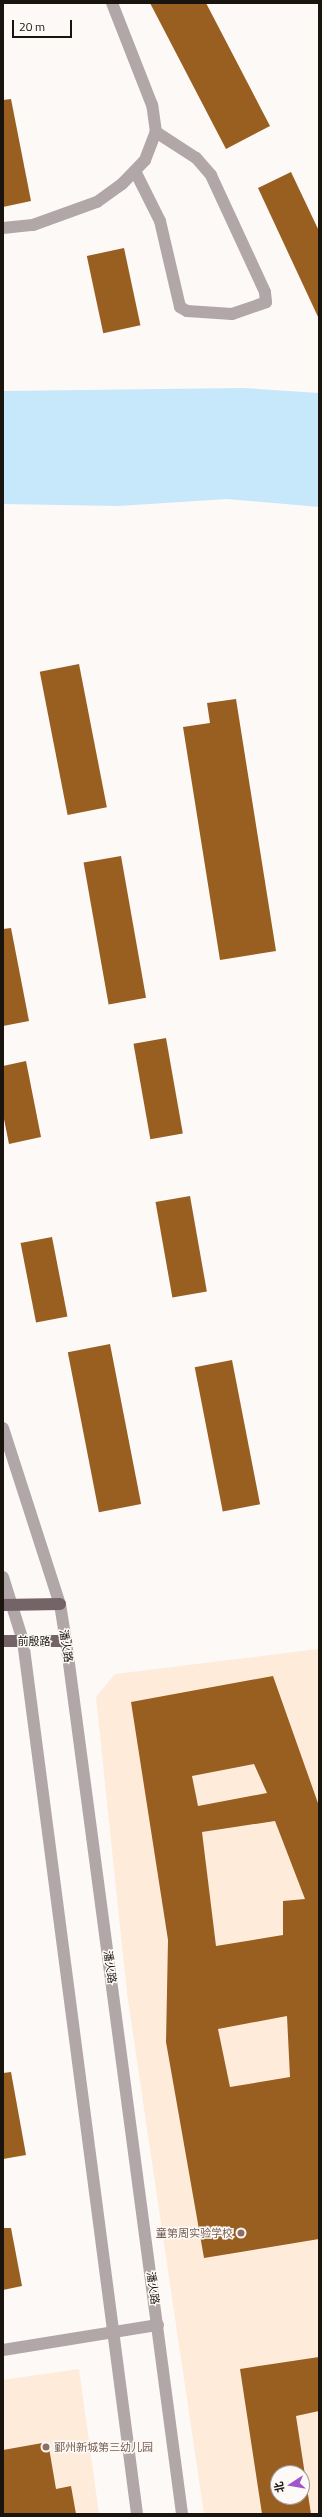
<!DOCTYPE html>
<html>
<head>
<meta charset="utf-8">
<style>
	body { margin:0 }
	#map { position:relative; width:322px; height:2517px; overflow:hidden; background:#fcf9f6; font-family:"Titillium Web","Noto Sans SC",sans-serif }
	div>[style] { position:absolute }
	.built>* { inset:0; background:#feebda }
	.water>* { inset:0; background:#c7e8fa }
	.building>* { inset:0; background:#985f21; transform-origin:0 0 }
	.minor>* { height:12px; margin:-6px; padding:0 6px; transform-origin:6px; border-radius:6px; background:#b1a7a9 }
	.major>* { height:12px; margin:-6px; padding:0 6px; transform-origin:6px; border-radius:6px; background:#746367 }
	.dots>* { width:11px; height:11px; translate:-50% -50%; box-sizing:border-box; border:2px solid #fcf9f6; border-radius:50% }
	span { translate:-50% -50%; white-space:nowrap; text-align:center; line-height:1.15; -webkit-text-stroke:3px #fcf9f6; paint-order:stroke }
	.street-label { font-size:11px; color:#1a140f }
	.education-label { font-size:11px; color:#785e54 }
	.right { translate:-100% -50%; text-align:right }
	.left { translate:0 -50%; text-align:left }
	.frame { position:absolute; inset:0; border:4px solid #1a140f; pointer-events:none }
	.north { position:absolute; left:270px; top:2465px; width:40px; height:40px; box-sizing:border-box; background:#fcf9f6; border:1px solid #a29d9a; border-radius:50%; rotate:258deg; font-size:11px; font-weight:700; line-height:16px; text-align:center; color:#1a140f }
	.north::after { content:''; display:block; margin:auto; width:14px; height:18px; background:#a056c9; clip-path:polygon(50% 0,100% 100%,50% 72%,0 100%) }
	.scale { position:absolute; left:12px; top:20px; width:60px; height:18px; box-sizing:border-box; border:2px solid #1a140f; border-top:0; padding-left:5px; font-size:12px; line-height:14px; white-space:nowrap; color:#1a140f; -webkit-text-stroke:3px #fcf9f6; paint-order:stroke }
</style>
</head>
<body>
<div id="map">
	<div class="built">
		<div style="clip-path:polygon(evenodd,319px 1649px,319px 2514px,204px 2514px,127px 1993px,96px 1697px,115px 1674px,319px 1649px,278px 2473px,302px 2473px,302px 2497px,278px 2497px,278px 2473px)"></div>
		<div style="clip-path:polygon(79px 2369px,99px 2514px,3px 2514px,3px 2380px)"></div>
	</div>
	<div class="water">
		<div style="clip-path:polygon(243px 388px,319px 393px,319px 507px,227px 499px,118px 506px,3px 504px,3px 391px)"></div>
	</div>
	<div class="building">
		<div style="clip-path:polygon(150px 3px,206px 3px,270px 126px,226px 149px)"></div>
		<div style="clip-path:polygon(11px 99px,31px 201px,3px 207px,3px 100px)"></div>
		<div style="clip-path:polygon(291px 172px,319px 231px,319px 319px,258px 188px)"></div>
		<div style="left:124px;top:248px;width:79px;height:38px;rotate:78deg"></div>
		<div style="left:79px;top:664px;width:146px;height:40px;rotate:79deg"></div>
		<div style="clip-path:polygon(236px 699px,276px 951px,220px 960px,183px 727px,210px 723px,207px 703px)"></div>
		<div style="left:121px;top:856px;width:144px;height:38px;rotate:80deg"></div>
		<div style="clip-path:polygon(11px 928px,29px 1021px,3px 1026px,3px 929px)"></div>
		<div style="left:166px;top:1038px;width:97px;height:33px;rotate:80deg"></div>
		<div style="clip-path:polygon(26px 1061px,41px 1137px,9px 1144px,3px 1114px,3px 1066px)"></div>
		<div style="left:190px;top:1196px;width:97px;height:35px;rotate:80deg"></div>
		<div style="left:52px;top:1237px;width:81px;height:32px;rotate:79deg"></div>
		<div style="left:110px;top:1344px;width:163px;height:43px;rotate:79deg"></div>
		<div style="left:232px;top:1360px;width:147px;height:38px;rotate:79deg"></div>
		<div style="clip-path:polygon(evenodd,273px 1676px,319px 1806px,319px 2239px,204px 2258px,166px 2042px,168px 1940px,131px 1702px,273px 1676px,254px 1764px,267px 1793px,198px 1806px,192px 1776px,254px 1764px,273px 1676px,275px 1821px,305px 1899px,283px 1901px,283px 1935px,216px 1946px,202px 1832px,275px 1821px,273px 1676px,287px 2016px,290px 2077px,230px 2087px,218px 2029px,287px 2016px)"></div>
		<div style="clip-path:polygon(11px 2072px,26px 2155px,3px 2159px,3px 2073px)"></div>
		<div style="clip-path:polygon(3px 2228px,11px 2228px,22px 2286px,3px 2290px)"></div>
		<div style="clip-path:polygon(evenodd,319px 2357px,319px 2411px,296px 2416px,311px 2514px,262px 2514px,240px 2369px,319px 2357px,278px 2473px,302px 2473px,302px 2497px,278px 2497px,278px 2473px)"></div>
		<div style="clip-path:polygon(48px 2442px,56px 2489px,71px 2486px,76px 2514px,3px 2514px,3px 2450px)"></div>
	</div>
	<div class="minor">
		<div style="left:135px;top:171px;width:56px;rotate:63.4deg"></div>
		<div style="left:160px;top:221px;width:88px;rotate:76.9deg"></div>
		<div style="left:180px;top:307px;width:8px;rotate:30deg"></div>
		<div style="left:187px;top:311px;width:45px;rotate:3.8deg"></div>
		<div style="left:232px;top:314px;width:36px;rotate:-19deg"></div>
		<div style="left:266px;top:302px;width:10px;rotate:-96deg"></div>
		<div style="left:265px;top:292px;width:129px;rotate:-114.8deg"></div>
		<div style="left:211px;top:175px;width:23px;rotate:-131deg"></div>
		<div style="left:196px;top:158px;width:48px;rotate:-147deg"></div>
		<div style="left:3px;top:228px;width:30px;rotate:-6deg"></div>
		<div style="left:33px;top:225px;width:68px;rotate:-19.8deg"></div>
		<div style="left:97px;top:202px;width:31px;rotate:-36deg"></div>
		<div style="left:122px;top:184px;width:33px;rotate:-46deg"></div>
		<div style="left:145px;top:160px;width:30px;rotate:-69deg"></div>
		<div style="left:156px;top:132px;width:27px;rotate:-98deg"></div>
		<div style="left:152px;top:105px;width:110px;rotate:-111.4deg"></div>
		<div style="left:3px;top:1428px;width:185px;rotate:72.1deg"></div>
		<div style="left:60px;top:1604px;width:37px;rotate:81deg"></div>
		<div style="left:66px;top:1641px;width:881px;rotate:82.43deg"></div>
		<div style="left:3px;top:1577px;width:67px;rotate:72.6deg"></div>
		<div style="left:23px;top:1641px;width:880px;rotate:82.56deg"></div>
		<div style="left:3px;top:2350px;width:157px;rotate:-9.2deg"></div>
	</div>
	<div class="major">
		<div style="left:3px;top:1605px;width:57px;rotate:-1deg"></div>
		<div style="left:3px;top:1641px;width:63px"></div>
	</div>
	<div class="dots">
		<div style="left:241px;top:2233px;background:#8d6e63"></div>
		<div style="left:46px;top:2447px;background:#8d6e63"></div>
	</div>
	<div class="street-label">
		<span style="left:34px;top:1641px">前殷路</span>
		<span style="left:66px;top:1646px;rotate:81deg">潘火路</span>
		<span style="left:110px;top:1967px;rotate:82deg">潘火路</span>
		<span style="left:153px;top:2288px;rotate:82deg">潘火路</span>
	</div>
	<div class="education-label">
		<span class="right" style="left:233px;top:2233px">童第周实验学校</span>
		<span class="left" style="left:54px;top:2447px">鄞州新城第三幼儿园</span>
	</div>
	<div class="frame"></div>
	<div class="north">北</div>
	<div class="scale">20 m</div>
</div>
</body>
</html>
